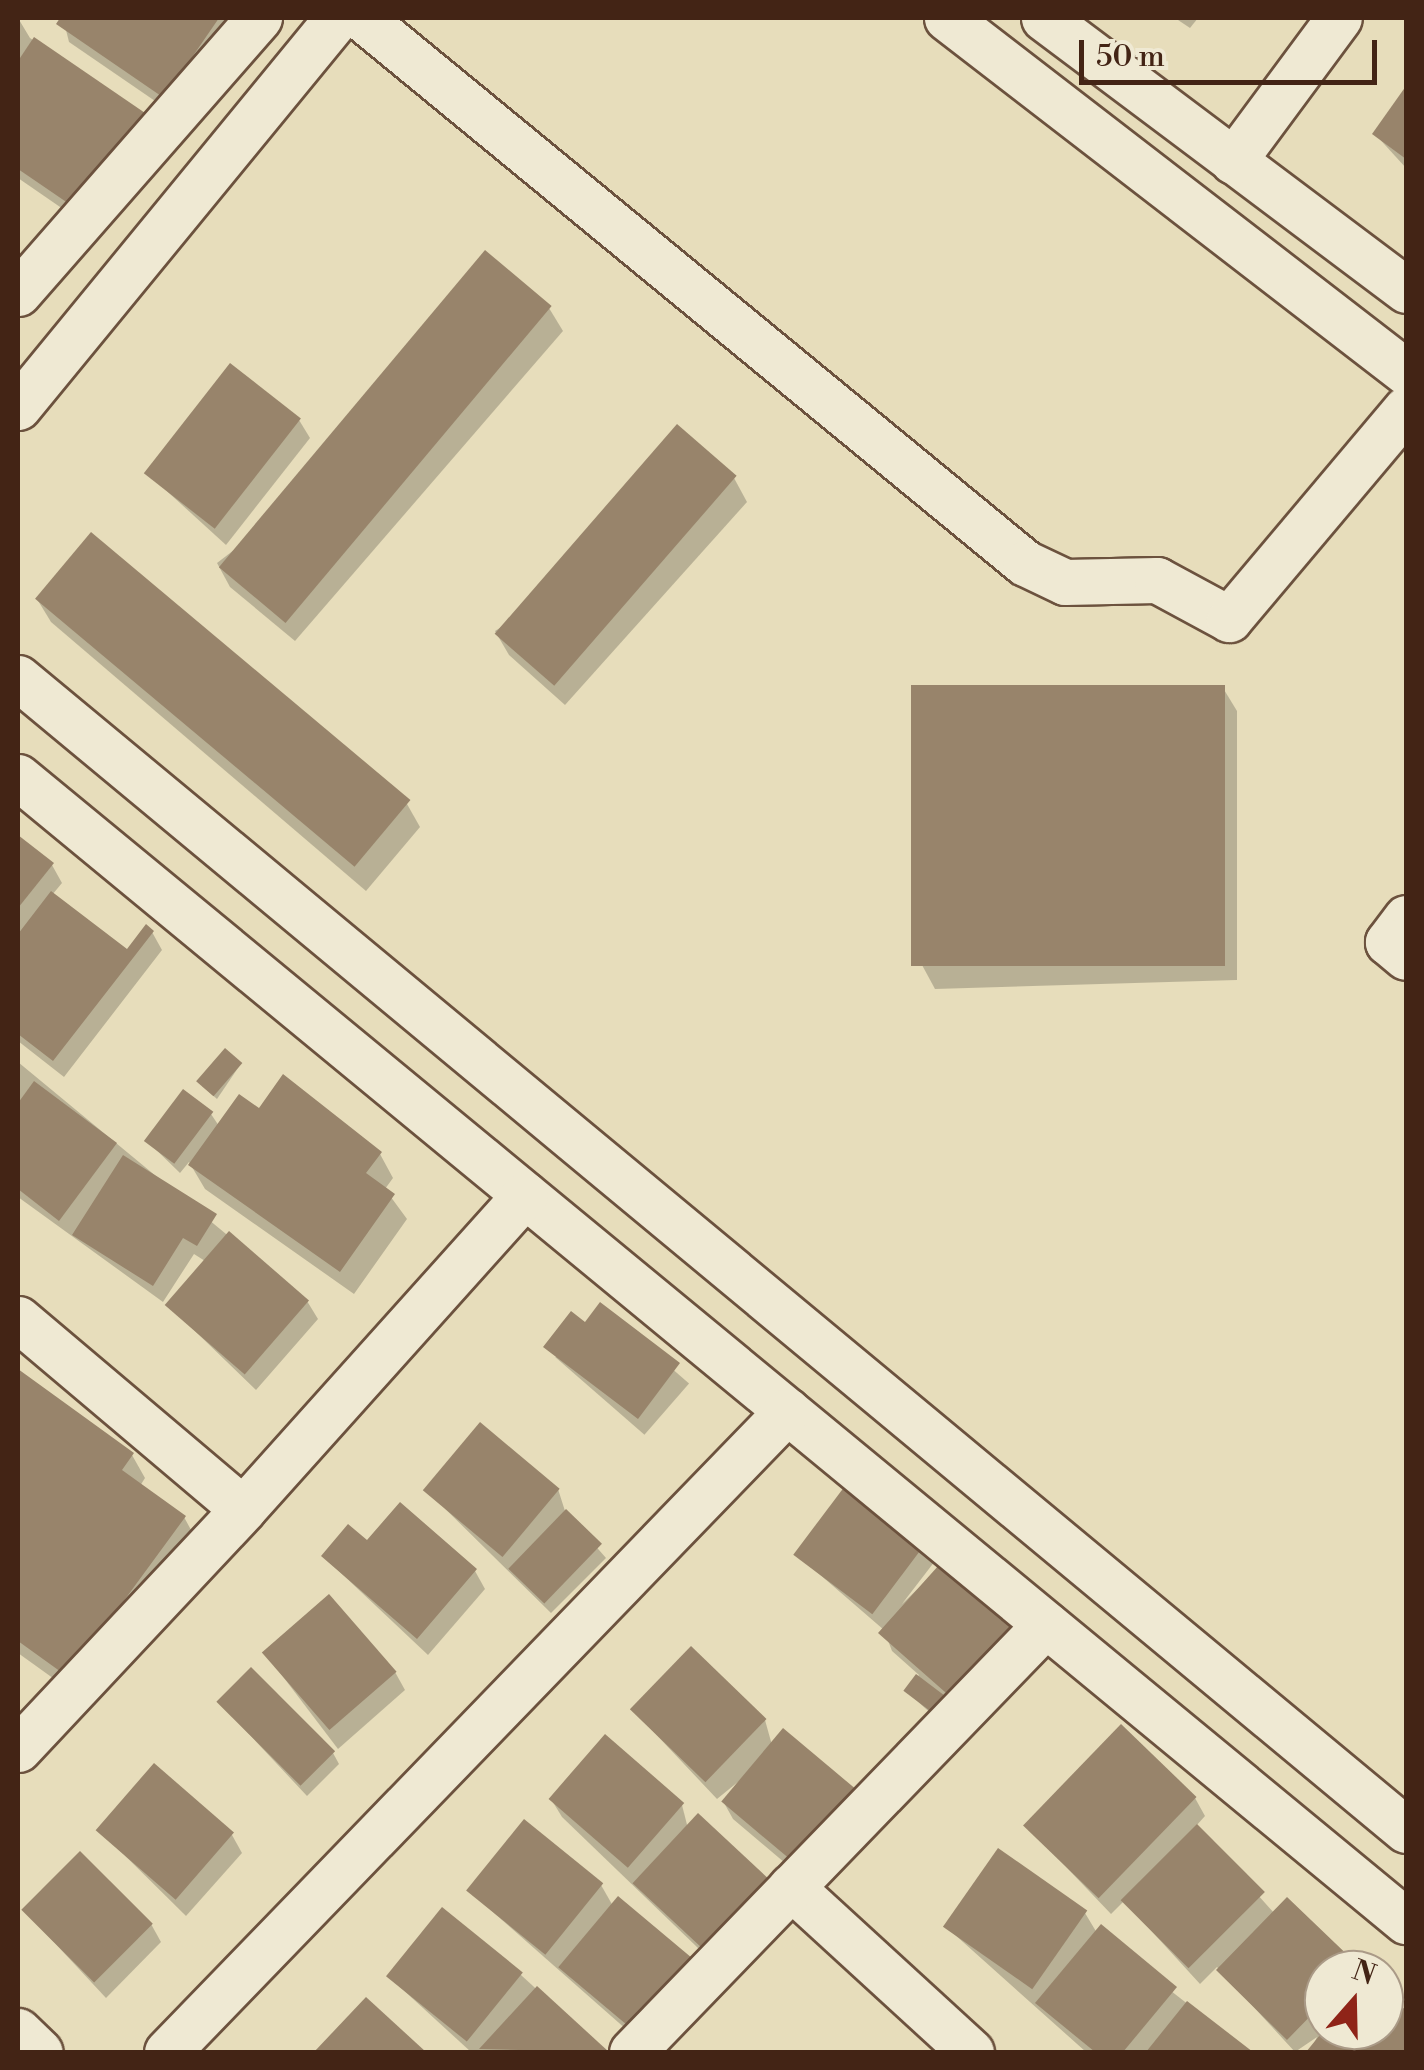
<!DOCTYPE html>
<html>
<head>
<meta charset="utf-8">
<style>
	body { margin:0 }
	#map { position:relative; width:1424px; height:2070px; overflow:hidden; background:#e7ddbb; font-family:"Libre Bodoni",serif }
	div>[style] { position:absolute }
	.shadow>* { inset:0; background:#0003; transform-origin:0 0 }
	.building>* { inset:0; background:#98846b; transform-origin:0 0 }
	.roads { filter:drop-shadow(2px 0 #6c523e) drop-shadow(-2px 0 #6c523e) drop-shadow(0 2px #6c523e) drop-shadow(0 -2px #6c523e) }
	.minor>* { height:45px; margin:-22.5px; padding:0 22.5px; transform-origin:22.5px; border-radius:22.5px; background:#efe9d3 }
	span { translate:-50% -50%; white-space:nowrap; text-align:center; line-height:1.15; -webkit-text-stroke:8px #efe9d3; paint-order:stroke }
	.frame { position:absolute; inset:0; border:20px solid #432415; pointer-events:none }
	.north { position:absolute; left:1304px; top:1950px; width:100px; height:100px; box-sizing:border-box; background:#efe9d3; border:2px solid #aa9a87; border-radius:50%; rotate:20deg; font-size:28px; font-weight:700; line-height:40px; text-align:center; color:#432415 }
	.north::after { content:''; display:block; margin:auto; width:35px; height:45px; background:#8f2418; clip-path:polygon(50% 0,100% 100%,50% 72%,0 100%) }
	.scale { position:absolute; left:1079px; top:40px; width:298px; height:45px; box-sizing:border-box; border:5px solid #432415; border-top:0; padding-left:12px; font-size:30px; line-height:35px; white-space:nowrap; color:#432415; -webkit-text-stroke:8px #efe9d3; paint-order:stroke }
</style>
</head>
<body>
<div id="map">
	<div class="shadow">
		<div style="clip-path:polygon(18px 18px,30px 38px,146px 117px,92px 229px,18px 178px)"></div>
		<div style="clip-path:polygon(63px 18px,233px 18px,174px 114px,69px 42px)"></div>
		<div style="clip-path:polygon(1175px 18px,1198px 18px,1190px 28px)"></div>
		<div style="clip-path:polygon(1406px 91px,1406px 168px,1375px 134px)"></div>
		<div style="clip-path:polygon(549px 308px,563px 331px,295px 641px,230px 587px,217px 563px)"></div>
		<div style="clip-path:polygon(299px 420px,310px 438px,226px 545px,147px 473px)"></div>
		<div style="clip-path:polygon(734px 478px,747px 502px,565px 705px,509px 655px,495px 631px)"></div>
		<div style="clip-path:polygon(37px 599px,407px 804px,420px 827px,366px 891px,51px 622px)"></div>
		<div style="clip-path:polygon(1223px 688px,1237px 711px,1237px 980px,935px 989px,922px 965px)"></div>
		<div style="clip-path:polygon(18px 838px,52px 865px,62px 883px,52px 895px,127px 953px,152px 932px,162px 950px,64px 1077px,18px 1041px)"></div>
		<div style="clip-path:polygon(18px 1062px,307px 1301px,318px 1319px,256px 1390px,168px 1305px,205px 1261px,194px 1254px,163px 1302px,18px 1197px)"></div>
		<div style="clip-path:polygon(240px 1065px,217px 1099px,202px 1086px)"></div>
		<div style="clip-path:polygon(259px 1112px,380px 1154px,393px 1178px,385px 1189px,407px 1219px,354px 1294px,205px 1189px,189px 1162px,180px 1173px,146px 1140px,211px 1114px,219px 1126px)"></div>
		<div style="left:600px;top:1306px;width:118px;height:68px;rotate:41deg"></div>
		<div style="clip-path:polygon(18px 1372px,132px 1455px,145px 1478px,140px 1486px,184px 1517px,197px 1541px,82px 1699px,18px 1653px)"></div>
		<div style="clip-path:polygon(848px 1486px,935px 1561px,902px 1604px,939px 1568px,948px 1701px,935px 1717px,906px 1691px,919px 1675px,892px 1651px,884px 1630px,796px 1554px)"></div>
		<div style="clip-path:polygon(558px 1489px,565px 1511px,606px 1558px,551px 1613px,426px 1490px)"></div>
		<div style="clip-path:polygon(367px 1544px,475px 1571px,485px 1589px,428px 1655px,324px 1557px)"></div>
		<div style="clip-path:polygon(265px 1653px,395px 1672px,405px 1690px,338px 1749px)"></div>
		<div style="clip-path:polygon(219px 1702px,333px 1753px,339px 1764px,307px 1796px)"></div>
		<div style="clip-path:polygon(633px 1710px,765px 1720px,811px 1885px,733px 1819px,723px 1801px,744px 1777px,717px 1799px)"></div>
		<div style="clip-path:polygon(1195px 1798px,1205px 1816px,1196px 1826px,1275px 1914px,1288px 1900px,1358px 1970px,1324px 1970px,1324px 2030px,1384px 2030px,1384px 1996px,1406px 2013px,1406px 2052px,1310px 2052px,1317px 2037px,1295px 2052px,1217px 1967px,1200px 1984px,1124px 1901px,1111px 1914px,1027px 1826px)"></div>
		<div style="clip-path:polygon(551px 1799px,682px 1805px,725px 1974px,562px 1817px)"></div>
		<div style="clip-path:polygon(98px 1829px,232px 1835px,242px 1853px,186px 1916px)"></div>
		<div style="clip-path:polygon(601px 1885px,613px 1906px,652px 2052px,469px 1891px)"></div>
		<div style="clip-path:polygon(24px 1910px,151px 1924px,161px 1942px,106px 1998px)"></div>
		<div style="clip-path:polygon(1085px 1913px,1097px 1933px,1249px 2052px,1086px 2052px,944px 1925px)"></div>
		<div style="clip-path:polygon(521px 1975px,605px 2052px,471px 2052px,388px 1976px)"></div>
		<div style="clip-path:polygon(366px 2000px,422px 2052px,317px 2052px)"></div>
	</div>
	<div class="building">
		<div style="clip-path:polygon(60px 18px,219px 18px,164px 98px,56px 24px)"></div>
		<div style="clip-path:polygon(34px 37px,148px 115px,81px 212px,18px 169px,18px 61px)"></div>
		<div style="clip-path:polygon(1406px 86px,1406px 159px,1372px 134px)"></div>
		<div style="left:485px;top:250px;width:87px;height:414px;rotate:40deg"></div>
		<div style="left:230px;top:363px;width:90px;height:140px;rotate:38deg"></div>
		<div style="left:677px;top:424px;width:79px;height:278px;rotate:41deg"></div>
		<div style="left:91px;top:532px;width:417px;height:87px;rotate:40deg"></div>
		<div style="left:911px;top:685px;width:314px;height:281px"></div>
		<div style="clip-path:polygon(18px 835px,54px 863px,18px 908px)"></div>
		<div style="clip-path:polygon(51px 891px,127px 949px,146px 924px,154px 931px,53px 1061px,18px 1034px,18px 934px)"></div>
		<div style="left:225px;top:1048px;width:23px;height:44px;rotate:41deg"></div>
		<div style="clip-path:polygon(283px 1074px,382px 1152px,366px 1173px,395px 1194px,340px 1272px,188px 1165px,239px 1094px,259px 1108px)"></div>
		<div style="clip-path:polygon(34px 1081px,117px 1143px,59px 1221px,18px 1189px,18px 1103px)"></div>
		<div style="left:183px;top:1089px;width:38px;height:65px;rotate:37deg"></div>
		<div style="clip-path:polygon(123px 1155px,217px 1214px,197px 1246px,183px 1238px,153px 1286px,72px 1235px)"></div>
		<div style="left:229px;top:1231px;width:106px;height:98px;rotate:41deg"></div>
		<div style="clip-path:polygon(600px 1302px,680px 1363px,638px 1419px,543px 1347px,571px 1311px,585px 1322px)"></div>
		<div style="clip-path:polygon(18px 1369px,134px 1453px,122px 1470px,186px 1516px,68px 1677px,18px 1641px)"></div>
		<div style="left:480px;top:1422px;width:104px;height:89px;rotate:40deg"></div>
		<div style="left:848px;top:1482px;width:99px;height:91px;rotate:37deg"></div>
		<div style="clip-path:polygon(400px 1502px,477px 1569px,417px 1639px,321px 1556px,348px 1524px,367px 1540px)"></div>
		<div style="left:566px;top:1509px;width:50px;height:83px;rotate:44deg"></div>
		<div style="clip-path:polygon(939px 1565px,1006px 1623px,1019px 1609px,1036px 1624px,962px 1707px,878px 1633px)"></div>
		<div style="left:329px;top:1594px;width:103px;height:89px;rotate:49deg"></div>
		<div style="left:691px;top:1646px;width:105px;height:88px;rotate:44deg"></div>
		<div style="left:251px;top:1667px;width:119px;height:49px;rotate:45deg"></div>
		<div style="left:916px;top:1674px;width:36px;height:21px;rotate:37deg"></div>
		<div style="left:1121px;top:1724px;width:105px;height:141px;rotate:44deg"></div>
		<div style="left:783px;top:1728px;width:105px;height:96px;rotate:40deg"></div>
		<div style="left:605px;top:1734px;width:105px;height:86px;rotate:41deg"></div>
		<div style="left:154px;top:1763px;width:106px;height:89px;rotate:41deg"></div>
		<div style="left:698px;top:1813px;width:110px;height:96px;rotate:43deg"></div>
		<div style="left:524px;top:1819px;width:102px;height:92px;rotate:39deg"></div>
		<div style="left:1197px;top:1824px;width:96px;height:108px;rotate:45deg"></div>
		<div style="left:998px;top:1848px;width:109px;height:96px;rotate:35deg"></div>
		<div style="left:80px;top:1851px;width:103px;height:83px;rotate:45deg"></div>
		<div style="left:618px;top:1896px;width:109px;height:93px;rotate:40deg"></div>
		<div style="clip-path:polygon(1287px 1897px,1359px 1966px,1324px 1970px,1324px 2002px,1287px 2040px,1216px 1970px)"></div>
		<div style="left:442px;top:1907px;width:104px;height:89px;rotate:39deg"></div>
		<div style="clip-path:polygon(1101px 1924px,1177px 1987px,1123px 2052px,1095px 2052px,1035px 2003px)"></div>
		<div style="clip-path:polygon(537px 1986px,609px 2052px,479px 2049px)"></div>
		<div style="clip-path:polygon(1384px 1993px,1406px 2010px,1406px 2052px,1306px 2052px,1324px 2030px,1384px 2030px)"></div>
		<div style="clip-path:polygon(366px 1997px,426px 2052px,314px 2052px)"></div>
		<div style="clip-path:polygon(1187px 2001px,1253px 2052px,1146px 2052px)"></div>
	</div>
	<div class="roads">
		<div class="minor">
			<div style="left:362px;top:18px;width:858px;rotate:39.42deg"></div>
			<div style="left:1025px;top:563px;width:44px;rotate:25.4deg"></div>
			<div style="left:1065px;top:582px;width:92px;rotate:-1.2deg"></div>
			<div style="left:1157px;top:580px;width:82px;rotate:28.4deg"></div>
			<div style="left:1229px;top:619px;width:275px;rotate:-49.9deg"></div>
			<div style="left:947px;top:18px;width:580px;rotate:37.64deg"></div>
			<div style="left:1044px;top:18px;width:453px;rotate:36.9deg"></div>
			<div style="left:1233px;top:161px;width:178px;rotate:-53.5deg"></div>
			<div style="left:18px;top:293px;width:366px;rotate:-48.8deg"></div>
			<div style="left:18px;top:407px;width:503px;rotate:-50.65deg"></div>
			<div style="left:18px;top:678px;width:1804px;rotate:39.69deg"></div>
			<div style="left:18px;top:777px;width:1799px;rotate:39.5deg"></div>
			<div style="left:1406px;top:918px;width:30px;rotate:127deg"></div>
			<div style="left:1388px;top:942px;width:23px;rotate:40deg"></div>
			<div style="left:18px;top:1319px;width:294px;rotate:40.2deg"></div>
			<div style="left:243px;top:1509px;width:422px;rotate:-48.1deg"></div>
			<div style="left:18px;top:1749px;width:329px;rotate:-46.8deg"></div>
			<div style="left:791px;top:1887px;width:244px;rotate:42.5deg"></div>
			<div style="left:18px;top:2031px;width:30px;rotate:44deg"></div>
			<div style="left:167px;top:2052px;width:892px;rotate:-45.95deg"></div>
			<div style="left:632px;top:2052px;width:595px;rotate:-45.95deg"></div>
		</div>
	</div>
	<div class="frame"></div>
	<div class="north">N</div>
	<div class="scale">50 m</div>
</div>
</body>
</html>
